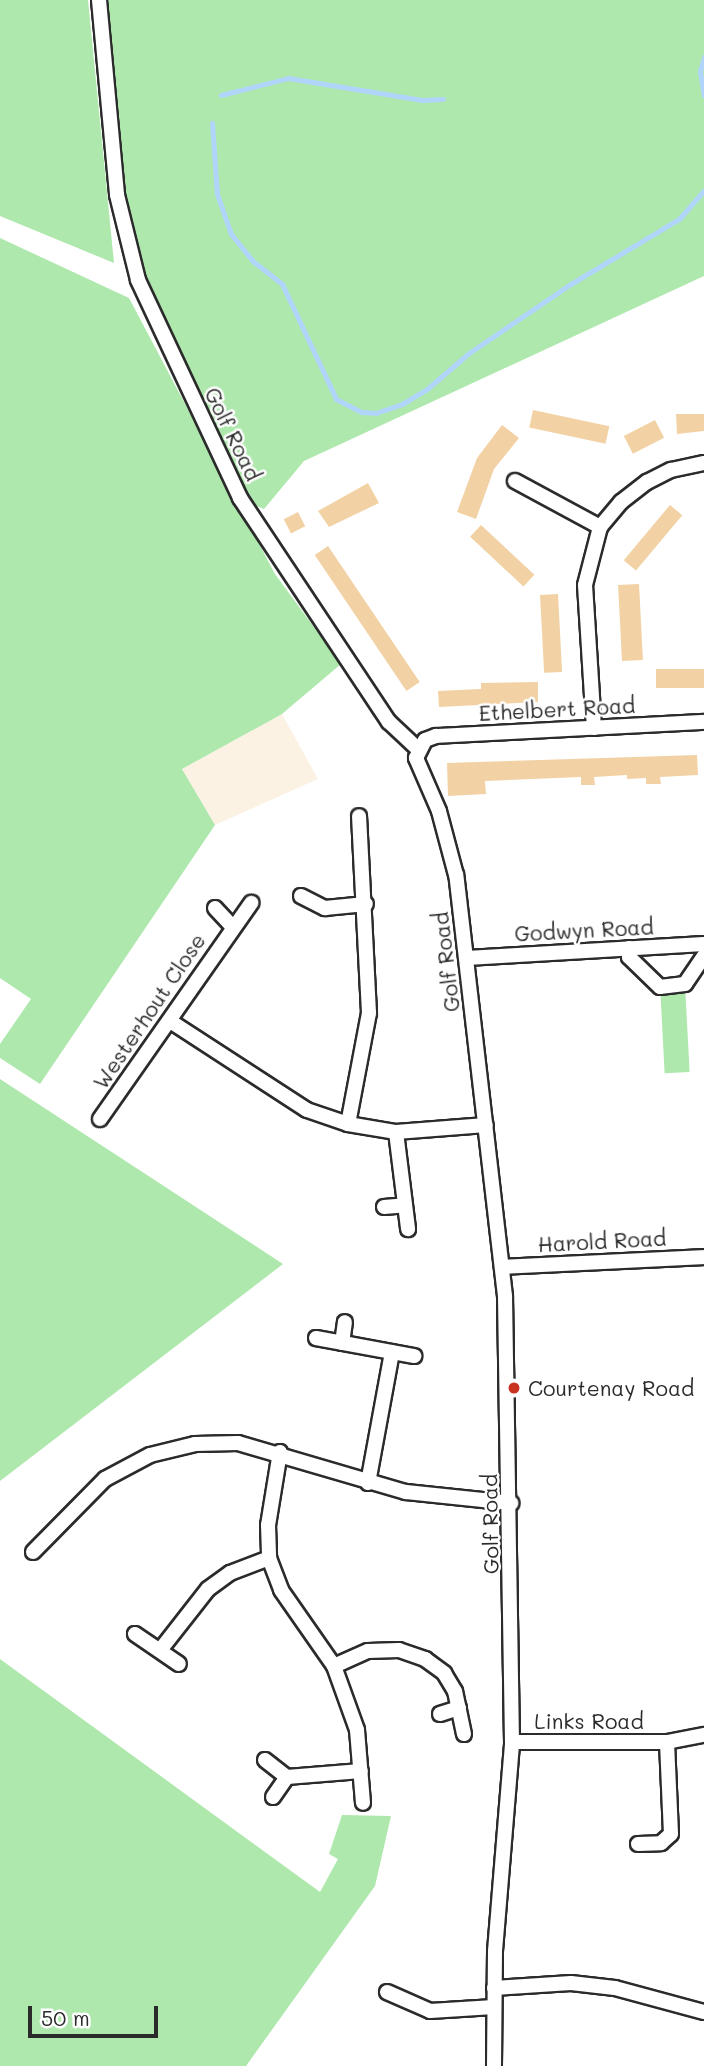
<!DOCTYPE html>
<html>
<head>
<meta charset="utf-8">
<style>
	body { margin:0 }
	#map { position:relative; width:704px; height:2066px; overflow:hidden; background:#fff; font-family:Mali,sans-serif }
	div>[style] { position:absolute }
	.built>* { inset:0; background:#fbf2e4 }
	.green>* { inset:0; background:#aee8ad; transform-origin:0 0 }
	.stream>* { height:5px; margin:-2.5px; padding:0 2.5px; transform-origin:2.5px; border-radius:2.5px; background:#b1d5fa }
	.building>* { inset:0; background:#f2d2a4; transform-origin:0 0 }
	.roads { filter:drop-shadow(2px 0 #2b2b2b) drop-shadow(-2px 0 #2b2b2b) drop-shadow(0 2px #2b2b2b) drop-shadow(0 -2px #2b2b2b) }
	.street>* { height:14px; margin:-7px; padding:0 7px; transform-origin:7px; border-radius:7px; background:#fff }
	.dots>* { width:19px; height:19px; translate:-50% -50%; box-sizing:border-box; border:4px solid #fff; border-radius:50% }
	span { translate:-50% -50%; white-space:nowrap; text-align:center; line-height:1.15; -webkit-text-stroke:5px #fff; paint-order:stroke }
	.street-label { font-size:21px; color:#2b2b2b }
	.poi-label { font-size:21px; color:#2b2b2b }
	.left { translate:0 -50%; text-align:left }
	.scale { position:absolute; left:28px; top:2006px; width:130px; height:32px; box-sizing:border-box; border:4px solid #2b2b2b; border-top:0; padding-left:9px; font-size:21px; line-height:24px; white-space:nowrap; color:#2b2b2b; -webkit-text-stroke:5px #fff; paint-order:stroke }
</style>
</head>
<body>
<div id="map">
	<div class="built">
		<div style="clip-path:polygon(282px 714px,318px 779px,215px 825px,182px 769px)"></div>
	</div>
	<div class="green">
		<div style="clip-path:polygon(0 0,88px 0,114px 263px,0 216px)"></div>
		<div style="clip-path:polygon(104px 0,704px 0,704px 276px,304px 461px,264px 509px,254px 505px,239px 483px,136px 263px,122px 201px)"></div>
		<div style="clip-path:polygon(0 238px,129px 298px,275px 574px,341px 664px,282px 714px,182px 769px,215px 825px,40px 1084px,0 1058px,0 1044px,31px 999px,0 978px)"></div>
		<div style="left:685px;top:984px;width:88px;height:25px;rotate:87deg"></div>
		<div style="clip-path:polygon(0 1079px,283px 1264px,0 1481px)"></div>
		<div style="clip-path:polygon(0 1659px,320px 1892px,338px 1859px,329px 1854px,342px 1815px,391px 1816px,375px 1886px,246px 2066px,0 2066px)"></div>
	</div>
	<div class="stream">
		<div style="left:704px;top:57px;width:15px;rotate:106deg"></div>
		<div style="left:700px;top:71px;width:25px;rotate:81deg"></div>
		<div style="left:221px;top:95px;width:69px;rotate:-14.2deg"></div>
		<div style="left:288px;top:78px;width:136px;rotate:9.3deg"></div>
		<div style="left:422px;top:100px;width:21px;rotate:-3deg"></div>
		<div style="left:212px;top:123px;width:71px;rotate:86deg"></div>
		<div style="left:217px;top:194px;width:42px;rotate:70.7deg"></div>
		<div style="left:231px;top:234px;width:36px;rotate:51deg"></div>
		<div style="left:254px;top:262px;width:36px;rotate:38deg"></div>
		<div style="left:282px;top:284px;width:127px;rotate:64.8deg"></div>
		<div style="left:336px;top:399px;width:29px;rotate:27deg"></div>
		<div style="left:362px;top:412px;width:14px;rotate:4deg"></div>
		<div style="left:376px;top:413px;width:28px;rotate:-19deg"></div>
		<div style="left:402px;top:404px;width:29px;rotate:-31deg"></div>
		<div style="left:427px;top:389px;width:55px;rotate:-40.6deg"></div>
		<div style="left:469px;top:353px;width:121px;rotate:-34.2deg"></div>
		<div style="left:569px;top:285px;width:128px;rotate:-31deg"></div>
		<div style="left:679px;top:219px;width:38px;rotate:-49deg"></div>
	</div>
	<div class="building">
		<div style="left:533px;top:410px;width:78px;height:18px;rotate:12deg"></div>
		<div style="clip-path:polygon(676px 414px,704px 414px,704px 431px,677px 434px)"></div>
		<div style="left:655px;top:420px;width:20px;height:35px;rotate:63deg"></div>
		<div style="clip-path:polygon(502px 425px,519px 438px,494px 469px,476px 519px,457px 512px,477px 458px)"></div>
		<div style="clip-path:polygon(368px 483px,379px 503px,329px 527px,318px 511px)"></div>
		<div style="left:670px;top:505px;width:16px;height:72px;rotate:40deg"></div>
		<div style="left:298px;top:512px;width:16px;height:16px;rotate:63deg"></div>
		<div style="left:481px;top:525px;width:73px;height:16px;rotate:43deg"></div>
		<div style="left:328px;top:546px;width:164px;height:16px;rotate:56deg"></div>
		<div style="left:639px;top:584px;width:76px;height:21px;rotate:87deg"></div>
		<div style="left:558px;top:594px;width:78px;height:18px;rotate:87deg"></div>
		<div style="left:704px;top:669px;width:19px;height:48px;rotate:90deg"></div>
		<div style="clip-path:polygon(538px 682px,538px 702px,439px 707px,438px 691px,481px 689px,481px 683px)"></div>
		<div style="clip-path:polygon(697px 755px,698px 775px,660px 777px,661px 784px,646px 784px,646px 778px,627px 779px,627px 775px,594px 777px,595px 785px,581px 785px,581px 777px,485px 781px,486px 794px,448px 796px,447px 763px)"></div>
	</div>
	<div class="roads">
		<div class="street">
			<div style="left:99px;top:0;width:196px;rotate:84.7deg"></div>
			<div style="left:117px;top:195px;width:88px;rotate:76.1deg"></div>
			<div style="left:138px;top:280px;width:241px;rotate:64.9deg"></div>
			<div style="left:240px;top:498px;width:269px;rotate:56.4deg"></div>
			<div style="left:389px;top:722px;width:40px;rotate:43deg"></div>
			<div style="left:515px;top:481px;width:97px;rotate:28.4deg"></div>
			<div style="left:594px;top:728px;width:143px;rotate:-93.6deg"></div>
			<div style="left:585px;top:585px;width:60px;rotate:-75.5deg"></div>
			<div style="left:600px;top:527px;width:33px;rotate:-50deg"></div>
			<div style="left:621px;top:502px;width:33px;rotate:-38deg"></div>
			<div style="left:647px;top:482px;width:27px;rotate:-27deg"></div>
			<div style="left:671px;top:470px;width:34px;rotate:-12deg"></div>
			<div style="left:301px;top:896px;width:27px;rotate:27deg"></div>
			<div style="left:325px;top:908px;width:41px;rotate:-5.6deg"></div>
			<div style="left:215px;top:908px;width:25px;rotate:47deg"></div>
			<div style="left:629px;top:948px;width:9px;rotate:90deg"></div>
			<div style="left:629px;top:957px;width:43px;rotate:44.1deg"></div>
			<div style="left:660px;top:987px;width:25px;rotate:-7deg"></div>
			<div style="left:685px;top:984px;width:34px;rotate:-56deg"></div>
			<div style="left:467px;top:958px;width:237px;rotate:-3.4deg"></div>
			<div style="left:170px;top:1021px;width:163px;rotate:33deg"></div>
			<div style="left:307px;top:1110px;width:43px;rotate:18.9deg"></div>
			<div style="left:348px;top:1124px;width:49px;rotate:9.5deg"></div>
			<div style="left:396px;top:1132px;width:90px;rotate:-4.4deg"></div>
			<div style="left:100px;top:1119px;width:264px;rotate:-55deg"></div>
			<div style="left:348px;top:1124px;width:113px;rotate:-79.3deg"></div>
			<div style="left:369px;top:1013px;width:197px;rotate:-92.9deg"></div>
			<div style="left:396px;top:1132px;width:98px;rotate:82.9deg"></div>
			<div style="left:384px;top:1207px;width:21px;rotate:-5deg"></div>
			<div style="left:502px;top:1267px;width:202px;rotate:-2.8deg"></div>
			<div style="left:316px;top:1338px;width:100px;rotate:10.4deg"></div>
			<div style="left:342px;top:1343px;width:21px;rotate:-82deg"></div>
			<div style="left:280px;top:1452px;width:74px;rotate:99.3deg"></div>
			<div style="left:268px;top:1525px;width:33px;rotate:88deg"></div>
			<div style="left:269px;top:1558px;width:34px;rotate:69deg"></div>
			<div style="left:281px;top:1590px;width:93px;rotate:55.1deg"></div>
			<div style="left:334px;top:1666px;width:68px;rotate:70.2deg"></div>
			<div style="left:357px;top:1730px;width:73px;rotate:85.3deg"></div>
			<div style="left:368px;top:1483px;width:133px;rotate:-79.6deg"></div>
			<div style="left:33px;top:1552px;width:103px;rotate:-45.4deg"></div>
			<div style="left:105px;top:1479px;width:51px;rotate:-28.1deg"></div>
			<div style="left:150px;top:1455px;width:46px;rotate:-13.7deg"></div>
			<div style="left:195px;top:1444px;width:43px;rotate:-1.3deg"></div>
			<div style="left:238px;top:1443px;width:175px;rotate:16.3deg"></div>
			<div style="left:406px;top:1492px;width:106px;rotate:6deg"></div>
			<div style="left:135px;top:1634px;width:53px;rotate:34.3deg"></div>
			<div style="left:161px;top:1649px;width:76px;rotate:-51.9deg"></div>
			<div style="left:208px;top:1589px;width:27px;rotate:-36deg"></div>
			<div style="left:230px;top:1573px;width:42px;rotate:-21deg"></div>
			<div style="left:334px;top:1666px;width:37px;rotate:-24deg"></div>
			<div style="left:368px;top:1651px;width:31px;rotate:-2deg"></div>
			<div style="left:399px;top:1650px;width:28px;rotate:19deg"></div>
			<div style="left:425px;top:1659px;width:24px;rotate:36deg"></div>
			<div style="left:444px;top:1673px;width:21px;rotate:59deg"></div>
			<div style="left:455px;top:1691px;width:44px;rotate:78.2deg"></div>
			<div style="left:440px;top:1714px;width:20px;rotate:-18deg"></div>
			<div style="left:512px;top:1742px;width:155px"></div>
			<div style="left:667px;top:1742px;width:38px;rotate:-11deg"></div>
			<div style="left:265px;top:1760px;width:28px;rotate:38deg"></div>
			<div style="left:273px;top:1797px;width:24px;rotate:-55deg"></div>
			<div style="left:287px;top:1777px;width:74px;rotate:-4.6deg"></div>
			<div style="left:638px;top:1844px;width:23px;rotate:-2deg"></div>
			<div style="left:661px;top:1843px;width:13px;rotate:-42deg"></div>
			<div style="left:671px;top:1834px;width:92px;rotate:-92.5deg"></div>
			<div style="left:494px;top:1988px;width:77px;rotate:-3.7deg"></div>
			<div style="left:571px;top:1983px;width:44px;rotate:6.5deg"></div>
			<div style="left:615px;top:1988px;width:92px;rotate:15.1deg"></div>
			<div style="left:387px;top:1992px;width:47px;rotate:23.8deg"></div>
			<div style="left:430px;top:2011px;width:64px;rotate:-3.6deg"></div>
			<div style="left:494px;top:2066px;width:115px;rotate:-89.5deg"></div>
			<div style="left:495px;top:1951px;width:210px;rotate:-85.3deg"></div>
			<div style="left:512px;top:1742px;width:446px;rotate:-90.9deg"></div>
			<div style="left:505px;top:1296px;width:424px;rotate:-96.6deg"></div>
			<div style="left:456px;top:875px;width:66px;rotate:-104.9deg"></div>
			<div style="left:439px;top:811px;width:58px;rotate:-113.5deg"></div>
			<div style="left:416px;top:758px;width:20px;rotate:-63deg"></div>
			<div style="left:425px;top:740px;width:12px;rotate:-20deg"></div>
			<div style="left:436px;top:736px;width:268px;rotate:-3deg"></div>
		</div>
	</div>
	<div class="dots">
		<div style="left:514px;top:1388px;background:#c8321e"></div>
	</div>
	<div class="street-label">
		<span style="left:233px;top:434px;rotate:64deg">Golf Road</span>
		<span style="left:557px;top:709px;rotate:-3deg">Ethelbert Road</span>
		<span style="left:584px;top:930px;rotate:-3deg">Godwyn Road</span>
		<span style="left:446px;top:962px;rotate:-97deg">Golf Road</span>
		<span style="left:149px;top:1011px;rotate:-56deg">Westerhout Close</span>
		<span style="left:602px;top:1241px;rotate:-3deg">Harold Road</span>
		<span style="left:490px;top:1524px;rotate:-91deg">Golf Road</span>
		<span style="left:589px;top:1721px">Links Road</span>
	</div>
	<div class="poi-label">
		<span class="left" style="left:528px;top:1388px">Courtenay Road</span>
	</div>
	<div class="scale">50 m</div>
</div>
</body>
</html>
